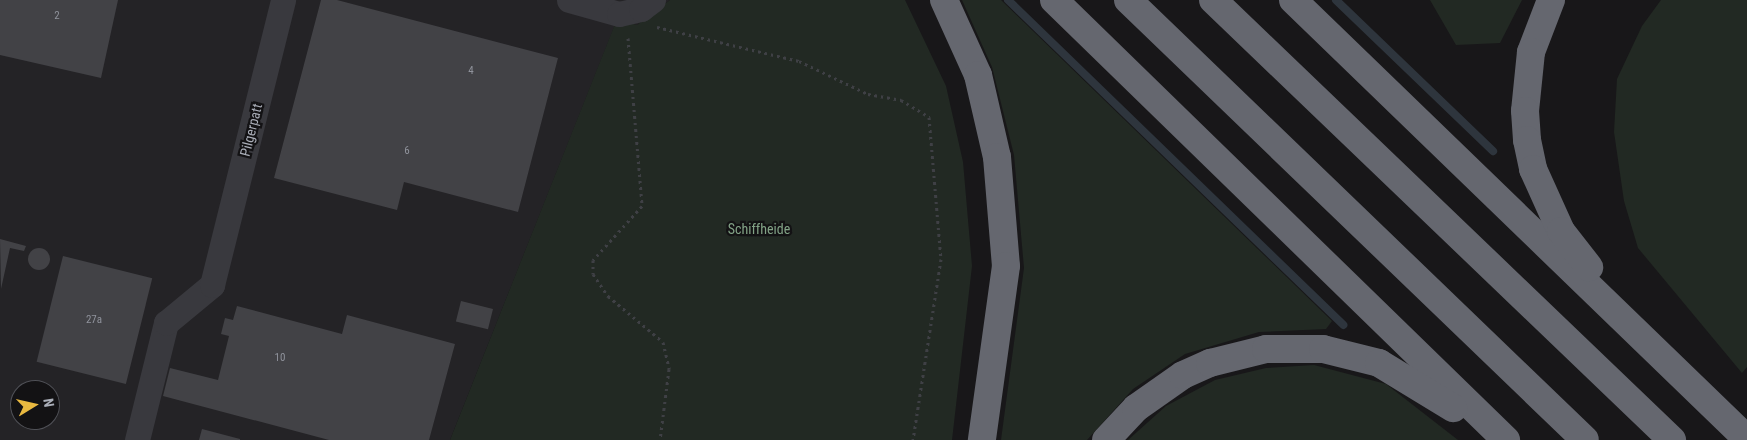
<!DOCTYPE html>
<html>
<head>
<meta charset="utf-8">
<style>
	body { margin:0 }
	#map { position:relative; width:1747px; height:440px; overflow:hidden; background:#181719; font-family:"Roboto Condensed",sans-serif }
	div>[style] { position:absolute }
	.built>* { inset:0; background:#242326 }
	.green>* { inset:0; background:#222923 }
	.stream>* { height:8px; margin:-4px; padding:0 4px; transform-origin:4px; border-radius:4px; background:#2e353d }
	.building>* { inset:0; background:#424246; transform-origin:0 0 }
	.round { border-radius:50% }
	.path>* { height:3px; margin-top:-1.5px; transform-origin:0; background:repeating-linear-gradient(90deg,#3f4045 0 2.5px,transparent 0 6.5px) }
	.minor>* { height:25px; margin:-12.5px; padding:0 12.5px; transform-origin:12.5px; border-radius:12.5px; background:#39393e }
	.highway>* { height:28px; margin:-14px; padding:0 14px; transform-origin:14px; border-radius:14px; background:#65676f }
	span { translate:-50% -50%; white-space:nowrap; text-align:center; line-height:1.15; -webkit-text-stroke:4.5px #131214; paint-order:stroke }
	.number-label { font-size:11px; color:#90939c }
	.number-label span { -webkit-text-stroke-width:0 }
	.street-label { font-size:14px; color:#aaaeb8 }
	.park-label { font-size:14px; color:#82a286 }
	.north { position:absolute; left:10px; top:380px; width:50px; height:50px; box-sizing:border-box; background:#131214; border:1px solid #4f5056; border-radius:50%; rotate:81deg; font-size:14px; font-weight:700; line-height:20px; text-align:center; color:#aaaeb8 }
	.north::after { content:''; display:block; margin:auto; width:18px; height:22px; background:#e9b940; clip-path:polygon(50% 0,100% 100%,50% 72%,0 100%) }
</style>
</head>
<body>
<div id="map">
	<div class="built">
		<div style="clip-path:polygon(evenodd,0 0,670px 0,637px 25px,617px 20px,450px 440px,0 440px,0 0,20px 390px,50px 390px,50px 420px,20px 420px,20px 390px)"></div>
	</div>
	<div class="green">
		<div style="clip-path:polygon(670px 0,905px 0,946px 86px,963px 162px,972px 266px,952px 440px,450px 440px,617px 19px,637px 25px)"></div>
		<div style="clip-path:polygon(962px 0,1001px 0,1332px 321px,1326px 329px,1259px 332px,1185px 354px,1133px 389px,1087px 440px,1001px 440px,1024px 268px,1014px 155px,992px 67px)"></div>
		<div style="clip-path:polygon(1430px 0,1522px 0,1500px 43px,1456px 45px)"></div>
		<div style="clip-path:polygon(1661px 0,1747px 0,1747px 367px,1742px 373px,1638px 248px,1624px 201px,1614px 132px,1617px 79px,1642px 26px)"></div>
		<div style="clip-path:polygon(1314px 365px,1386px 384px,1458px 440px,1128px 440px,1166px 406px,1215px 380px,1266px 368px)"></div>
	</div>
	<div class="stream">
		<div style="left:1008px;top:0;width:467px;rotate:44.1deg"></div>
		<div style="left:1336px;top:0;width:218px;rotate:43.9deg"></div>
	</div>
	<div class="building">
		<div style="clip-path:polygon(0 0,118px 0,101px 78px,0 55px)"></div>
		<div style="clip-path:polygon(321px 0,337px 0,558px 58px,518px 212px,404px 182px,397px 210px,274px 178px)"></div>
		<div style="clip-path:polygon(0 239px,26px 246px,24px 251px,10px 248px,1px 289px)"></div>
		<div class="round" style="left:28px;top:248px;width:22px;height:22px"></div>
		<div style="left:63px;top:256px;width:92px;height:109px;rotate:14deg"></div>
		<div style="left:461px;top:301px;width:33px;height:21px;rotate:14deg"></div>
		<div style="clip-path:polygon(237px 306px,342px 334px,347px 315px,455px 344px,429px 440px,329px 440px,163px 396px,170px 368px,218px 380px,229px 336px,221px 334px,225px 318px,233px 320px)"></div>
		<div style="clip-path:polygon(202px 429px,240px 439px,240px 440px,199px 440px)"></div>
	</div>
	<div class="path">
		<div style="left:657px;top:27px;width:146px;rotate:13.5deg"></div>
		<div style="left:799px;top:61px;width:76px;rotate:25.6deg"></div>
		<div style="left:868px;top:94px;width:34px;rotate:10deg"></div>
		<div style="left:901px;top:100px;width:33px;rotate:31deg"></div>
		<div style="left:929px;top:117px;width:143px;rotate:85.2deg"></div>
		<div style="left:941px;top:259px;width:183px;rotate:98.8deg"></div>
		<div style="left:628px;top:38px;width:169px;rotate:85.2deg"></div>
		<div style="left:642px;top:206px;width:73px;rotate:132.2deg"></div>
		<div style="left:593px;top:260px;width:14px;rotate:90deg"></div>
		<div style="left:593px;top:274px;width:27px;rotate:56deg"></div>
		<div style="left:608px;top:296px;width:72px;rotate:39.9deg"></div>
		<div style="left:663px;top:342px;width:28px;rotate:77deg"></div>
		<div style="left:669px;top:369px;width:72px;rotate:97.2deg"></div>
	</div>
	<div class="minor">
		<div style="left:569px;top:0;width:52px;rotate:15.6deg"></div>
		<div style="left:619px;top:14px;width:23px;rotate:-13deg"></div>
		<div style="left:641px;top:9px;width:15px;rotate:-37deg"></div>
		<div style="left:137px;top:440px;width:121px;rotate:-76.1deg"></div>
		<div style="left:166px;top:323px;width:60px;rotate:-39.6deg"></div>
		<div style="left:212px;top:285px;width:294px;rotate:-76deg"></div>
	</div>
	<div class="highway">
		<div style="left:944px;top:0;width:82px;rotate:65.6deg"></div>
		<div style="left:978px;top:75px;width:84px;rotate:77deg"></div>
		<div style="left:997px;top:157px;width:109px;rotate:85.3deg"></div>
		<div style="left:1006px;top:266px;width:176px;rotate:97.9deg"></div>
		<div style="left:1054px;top:0;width:631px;rotate:44.23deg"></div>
		<div style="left:1128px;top:0;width:634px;rotate:43.91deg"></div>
		<div style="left:1213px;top:0;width:636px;rotate:43.79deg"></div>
		<div style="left:1293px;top:0;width:632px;rotate:44.04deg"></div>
		<div style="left:1551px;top:0;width:56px;rotate:111deg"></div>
		<div style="left:1531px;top:52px;width:59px;rotate:95.8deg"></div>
		<div style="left:1525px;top:111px;width:29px;rotate:86deg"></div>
		<div style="left:1527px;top:140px;width:30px;rotate:78deg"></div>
		<div style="left:1533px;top:169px;width:68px;rotate:65.7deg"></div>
		<div style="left:1561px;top:231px;width:46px;rotate:52.1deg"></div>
		<div style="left:1106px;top:440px;width:44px;rotate:-46.8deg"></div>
		<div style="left:1136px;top:408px;width:57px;rotate:-35.1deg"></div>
		<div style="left:1183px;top:375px;width:30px;rotate:-24deg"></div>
		<div style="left:1210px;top:363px;width:58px;rotate:-14deg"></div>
		<div style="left:1266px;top:349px;width:57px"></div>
		<div style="left:1323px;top:349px;width:58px;rotate:14deg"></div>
		<div style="left:1379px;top:363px;width:87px;rotate:31.3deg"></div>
	</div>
	<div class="number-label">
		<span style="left:57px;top:16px">2</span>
		<span style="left:471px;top:71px">4</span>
		<span style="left:407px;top:151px">6</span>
		<span style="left:94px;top:320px">27a</span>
		<span style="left:280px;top:358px">10</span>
	</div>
	<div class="street-label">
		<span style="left:251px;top:130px;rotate:-76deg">Pilgerpatt</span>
	</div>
	<div class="park-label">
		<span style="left:759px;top:229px">Schiffheide</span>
	</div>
	<div class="north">N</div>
</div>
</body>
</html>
